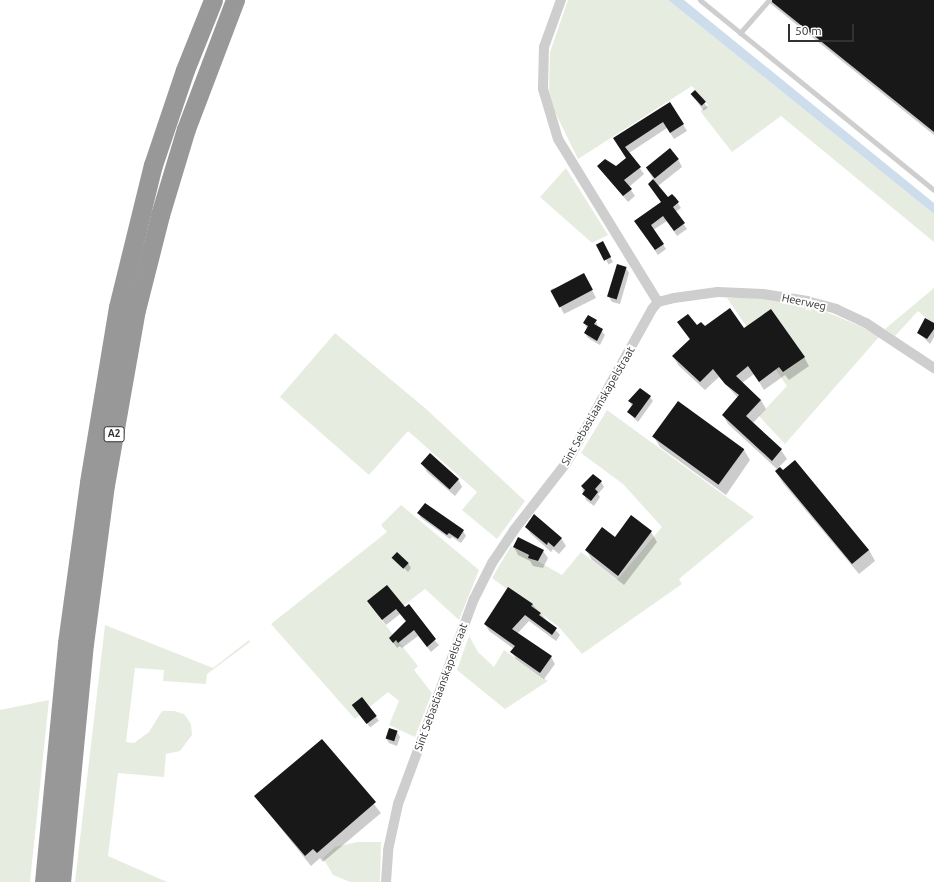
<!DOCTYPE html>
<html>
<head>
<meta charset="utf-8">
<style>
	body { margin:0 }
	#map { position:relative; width:934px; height:882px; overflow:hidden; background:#fff; font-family:Ubuntu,sans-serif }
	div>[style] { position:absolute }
	.green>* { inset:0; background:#e6ede0 }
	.water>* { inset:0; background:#cdddec }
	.shadow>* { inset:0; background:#0003; transform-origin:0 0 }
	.building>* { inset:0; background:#181818; transform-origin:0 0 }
	.service>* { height:5px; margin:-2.5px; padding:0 2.5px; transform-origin:2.5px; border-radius:2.5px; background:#cecece }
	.minor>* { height:10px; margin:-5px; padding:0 5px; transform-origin:5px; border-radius:5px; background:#cecece }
	.motorway>* { height:19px; margin:-9.5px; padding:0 9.5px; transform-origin:9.5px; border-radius:9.5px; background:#989898 }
	span { translate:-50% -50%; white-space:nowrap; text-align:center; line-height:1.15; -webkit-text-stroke:4px #fff; paint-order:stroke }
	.shield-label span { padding:1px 3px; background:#fff; border:1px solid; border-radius:3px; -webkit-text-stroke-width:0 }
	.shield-label { font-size:10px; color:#313131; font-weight:700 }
	.street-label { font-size:11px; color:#313131 }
	.scale { position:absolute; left:788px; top:24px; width:66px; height:18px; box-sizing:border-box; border:2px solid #313131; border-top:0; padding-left:5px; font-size:12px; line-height:14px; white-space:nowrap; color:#313131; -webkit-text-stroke:3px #fff; paint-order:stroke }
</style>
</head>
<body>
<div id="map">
	<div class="green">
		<div style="clip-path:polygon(568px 0,668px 0,934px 214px,934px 242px,781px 116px,732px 152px,700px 111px,708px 105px,692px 86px,578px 159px,553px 108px,549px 90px,550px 52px)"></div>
		<div style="clip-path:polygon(566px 168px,608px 235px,592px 243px,540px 197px)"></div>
		<div style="clip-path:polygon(934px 288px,934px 325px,918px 311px,895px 336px,885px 329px)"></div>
		<div style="clip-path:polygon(746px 297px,784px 300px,817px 308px,862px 327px,879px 337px,785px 444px,759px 416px,787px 386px,727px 298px)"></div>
		<div style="clip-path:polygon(335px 333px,425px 408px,525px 501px,497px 539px,462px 510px,477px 492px,408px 431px,369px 475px,280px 397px)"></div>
		<div style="clip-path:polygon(607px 410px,754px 517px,679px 579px,682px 584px,582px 654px,559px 627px,492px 578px,511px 546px,562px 575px,581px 552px,617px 580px,662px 527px,623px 484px,581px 453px)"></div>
		<div style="clip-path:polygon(401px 505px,479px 570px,459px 620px,425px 589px,399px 609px,395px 605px,379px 617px,418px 666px,414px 670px,432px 693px,415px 737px,389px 725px,399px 701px,388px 692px,355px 719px,271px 624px,387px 532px,381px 525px)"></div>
		<div style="clip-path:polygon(105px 625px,213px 668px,249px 640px,250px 642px,207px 674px,206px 684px,163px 681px,164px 670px,135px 668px,126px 742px,134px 743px,149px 732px,162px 711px,174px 711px,184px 714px,191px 724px,192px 735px,180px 751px,166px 754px,164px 777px,118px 773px,108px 856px,167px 882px,75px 882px)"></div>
		<div style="clip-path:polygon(469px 636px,478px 652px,494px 667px,504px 650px,548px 681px,505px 709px,457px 670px)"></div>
		<div style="clip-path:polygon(49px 700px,30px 882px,0 882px,0 710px)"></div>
		<div style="clip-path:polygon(357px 842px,381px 842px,380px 882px,350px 882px,333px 875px,323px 858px,335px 847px)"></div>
	</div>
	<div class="water">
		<div style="clip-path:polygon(668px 0,684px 0,934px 203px,934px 214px)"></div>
	</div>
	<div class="shadow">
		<div style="clip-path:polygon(766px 0,934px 0,934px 135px)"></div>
		<div style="left:695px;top:91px;width:21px;height:5px;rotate:53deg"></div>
		<div style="clip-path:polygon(670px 103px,687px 131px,674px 139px,667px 128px,629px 153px,644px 174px,629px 187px,635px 196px,628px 202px,598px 166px,616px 167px,627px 159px,618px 145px)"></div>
		<div style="clip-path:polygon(678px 159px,682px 167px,658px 186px,668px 198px,674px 197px,681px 208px,675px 212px,687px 229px,677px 236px,667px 221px,653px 230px,666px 249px,658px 255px,638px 226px,662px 203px,649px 184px,654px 180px,646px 167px)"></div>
		<div style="left:602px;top:243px;width:22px;height:5px;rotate:60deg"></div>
		<div style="clip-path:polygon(626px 268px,629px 273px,620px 304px,612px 302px,609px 297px)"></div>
		<div style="clip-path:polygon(588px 282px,596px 298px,564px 314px,551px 289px)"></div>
		<div style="clip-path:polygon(596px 321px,598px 327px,605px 335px,600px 345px,588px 338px,585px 333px,587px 328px,584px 323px)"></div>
		<div style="clip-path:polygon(678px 323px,704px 328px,743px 329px,804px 357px,809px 366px,789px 380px,785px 375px,764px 390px,754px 374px,742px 383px,761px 400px,766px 409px,753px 423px,781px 450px,787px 459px,779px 467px,869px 550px,875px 561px,859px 574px,782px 482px,776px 471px,778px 470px,728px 424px,723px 415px,738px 398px,719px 377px,705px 390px,678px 365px,673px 356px,690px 340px)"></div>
		<div style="clip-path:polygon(934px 325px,934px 337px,930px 344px,919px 333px)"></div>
		<div style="clip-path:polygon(650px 397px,653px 401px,638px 422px,628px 412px,632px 406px,629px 401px)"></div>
		<div style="clip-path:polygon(654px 437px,744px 450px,750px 460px,726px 495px,660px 447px)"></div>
		<div style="clip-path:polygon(422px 464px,458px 479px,462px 487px,455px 496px,427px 472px)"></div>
		<div style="clip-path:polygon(601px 482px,604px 487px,598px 494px,600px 497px,594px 506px,586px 500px,582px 487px)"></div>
		<div style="clip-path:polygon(418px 513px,463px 531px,466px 536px,461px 543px,452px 537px,450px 539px,421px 518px)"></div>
		<div style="clip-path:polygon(526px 527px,561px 538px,566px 546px,559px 554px,553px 549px,551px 552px,531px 534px)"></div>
		<div style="clip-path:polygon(651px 532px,657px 542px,624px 585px,592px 560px,586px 550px,615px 538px)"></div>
		<div style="clip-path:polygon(514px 547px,543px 551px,548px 558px,543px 568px,533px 566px,530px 561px,518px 555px)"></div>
		<div style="clip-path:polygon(394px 558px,408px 563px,411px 568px,408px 572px)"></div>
		<div style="clip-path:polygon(532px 604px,560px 635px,556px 641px,529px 621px,517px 634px,551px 657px,555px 664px,544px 679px,516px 659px,512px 652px,514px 649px,489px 631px,485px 624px)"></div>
		<div style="clip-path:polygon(372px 607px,405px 609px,439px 645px,431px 652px,418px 636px,402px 648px,400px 646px,397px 648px,390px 638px,406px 622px,400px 614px,386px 625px)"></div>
		<div style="left:361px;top:698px;width:29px;height:11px;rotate:52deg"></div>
		<div style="clip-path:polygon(397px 732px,400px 737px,397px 746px,389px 743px,386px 738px)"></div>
		<div style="clip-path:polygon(322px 740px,381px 813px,323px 862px,320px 858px,311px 866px,255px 796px)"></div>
	</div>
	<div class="building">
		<div style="clip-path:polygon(772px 0,934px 0,934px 132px,772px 2px)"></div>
		<div style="left:695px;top:90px;width:16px;height:6px;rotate:47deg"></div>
		<div style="clip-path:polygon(670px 102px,684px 124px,670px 133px,663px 122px,625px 147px,641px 167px,624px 180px,632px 189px,623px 196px,597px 166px,605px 159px,616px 166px,626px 158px,613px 138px)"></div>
		<div style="left:670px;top:148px;width:14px;height:31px;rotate:51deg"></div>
		<div style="clip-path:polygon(653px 179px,668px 197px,672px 194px,675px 197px,679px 202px,673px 207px,685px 223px,674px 231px,663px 216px,651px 225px,664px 244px,655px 250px,634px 221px,661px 202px,648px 184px)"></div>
		<div style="left:603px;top:241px;width:18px;height:8px;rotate:63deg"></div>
		<div style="left:617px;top:264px;width:10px;height:34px;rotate:17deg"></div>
		<div style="left:584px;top:273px;width:19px;height:38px;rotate:62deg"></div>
		<div style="clip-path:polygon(730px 308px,744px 328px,771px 309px,805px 357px,783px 372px,779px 367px,759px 382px,748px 366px,736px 376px,761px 400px,746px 416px,782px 449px,772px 461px,722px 415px,739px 395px,725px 384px,713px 369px,700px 382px,672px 356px,690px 339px,677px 322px,688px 314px,697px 325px,701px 322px,705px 326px)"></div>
		<div style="clip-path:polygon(588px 315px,597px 320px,594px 324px,603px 329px,597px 341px,584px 333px,588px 326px,583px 323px)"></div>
		<div style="clip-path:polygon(925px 318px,934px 323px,934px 329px,927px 339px,917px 333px)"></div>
		<div style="clip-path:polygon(640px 388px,651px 396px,635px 418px,627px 412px,633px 404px,628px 401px)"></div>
		<div style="left:678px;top:401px;width:82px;height:44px;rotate:36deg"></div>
		<div style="left:430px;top:453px;width:39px;height:14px;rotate:42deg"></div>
		<div style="clip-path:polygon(795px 460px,869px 550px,852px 564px,775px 471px,780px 467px,783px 470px)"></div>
		<div style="clip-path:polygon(593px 474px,602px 481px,595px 489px,598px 492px,591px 501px,582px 494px,585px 490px,581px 486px)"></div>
		<div style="clip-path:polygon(425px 503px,464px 530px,458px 539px,449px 533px,447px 535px,417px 513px)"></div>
		<div style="clip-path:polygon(534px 514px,562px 538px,554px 547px,548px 542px,547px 545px,525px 527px)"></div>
		<div style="clip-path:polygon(631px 515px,652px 531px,618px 576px,585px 550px,602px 527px,615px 537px)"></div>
		<div style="clip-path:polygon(518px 537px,544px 550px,538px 561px,528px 558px,529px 555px,513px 547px)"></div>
		<div style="left:397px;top:552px;width:16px;height:8px;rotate:43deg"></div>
		<div style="clip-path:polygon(387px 585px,405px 607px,409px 604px,436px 639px,427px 647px,414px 630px,398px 643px,396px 640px,393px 643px,389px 638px,406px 621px,396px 609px,382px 620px,367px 601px)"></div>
		<div style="clip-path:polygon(508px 587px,533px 604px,531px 606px,541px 613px,539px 615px,557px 628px,552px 635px,525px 615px,512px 629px,552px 656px,540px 673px,510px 652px,515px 646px,484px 624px)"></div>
		<div style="left:362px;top:697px;width:24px;height:13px;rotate:52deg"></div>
		<div style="left:389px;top:728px;width:9px;height:11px;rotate:18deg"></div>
		<div style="clip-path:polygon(322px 739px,376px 802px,317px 853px,313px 849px,305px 856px,254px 796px)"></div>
	</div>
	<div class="service">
		<div style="left:700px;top:0;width:301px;rotate:39.1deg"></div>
		<div style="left:740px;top:33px;width:43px;rotate:-48.8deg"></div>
	</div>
	<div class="minor">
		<div style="left:561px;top:0;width:50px;rotate:109.9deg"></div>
		<div style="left:544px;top:47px;width:42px;rotate:91.4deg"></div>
		<div style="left:543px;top:89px;width:52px;rotate:73.3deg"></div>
		<div style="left:558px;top:139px;width:191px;rotate:58.5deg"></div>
		<div style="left:386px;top:882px;width:32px;rotate:-86deg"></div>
		<div style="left:388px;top:850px;width:47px;rotate:-77.7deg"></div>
		<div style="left:398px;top:804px;width:219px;rotate:-69.7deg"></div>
		<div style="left:474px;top:599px;width:40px;rotate:-63.4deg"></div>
		<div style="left:492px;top:563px;width:40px;rotate:-56deg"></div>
		<div style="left:514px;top:530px;width:86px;rotate:-52.1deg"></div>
		<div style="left:567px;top:462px;width:175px;rotate:-60.9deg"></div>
		<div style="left:652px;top:309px;width:9px;rotate:-49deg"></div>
		<div style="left:658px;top:302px;width:16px;rotate:-14deg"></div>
		<div style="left:674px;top:298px;width:44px;rotate:-7.8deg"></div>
		<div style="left:718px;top:292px;width:45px;rotate:2.5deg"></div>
		<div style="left:763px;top:294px;width:45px;rotate:9deg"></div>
		<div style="left:807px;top:301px;width:30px;rotate:15deg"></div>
		<div style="left:836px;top:309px;width:33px;rotate:25deg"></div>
		<div style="left:866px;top:323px;width:82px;rotate:33.5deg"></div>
	</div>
	<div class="motorway">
		<div style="left:44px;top:882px;width:240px;rotate:-84.5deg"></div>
		<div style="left:67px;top:643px;width:162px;rotate:-82.2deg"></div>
		<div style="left:89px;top:482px;width:177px;rotate:-80.6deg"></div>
		<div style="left:118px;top:307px;width:146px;rotate:-76.2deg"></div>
		<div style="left:153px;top:165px;width:100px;rotate:-71.4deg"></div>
		<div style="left:185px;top:70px;width:75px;rotate:-68.2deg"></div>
		<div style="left:61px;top:882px;width:239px;rotate:-84.5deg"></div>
		<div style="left:84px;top:644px;width:160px;rotate:-82.5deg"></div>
		<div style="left:105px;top:485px;width:178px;rotate:-80deg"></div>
		<div style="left:136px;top:310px;width:98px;rotate:-75.8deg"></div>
		<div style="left:160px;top:215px;width:90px;rotate:-73.2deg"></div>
		<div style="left:186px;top:129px;width:138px;rotate:-69.2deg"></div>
	</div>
	<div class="shield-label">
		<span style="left:114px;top:434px">A2</span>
	</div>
	<div class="street-label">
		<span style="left:804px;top:302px;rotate:12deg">Heerweg</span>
		<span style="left:598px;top:406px;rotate:-60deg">Sint Sebastiaanskapelstraat</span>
		<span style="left:441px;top:687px;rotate:-70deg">Sint Sebastiaanskapelstraat</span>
	</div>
	<div class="scale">50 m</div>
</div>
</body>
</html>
